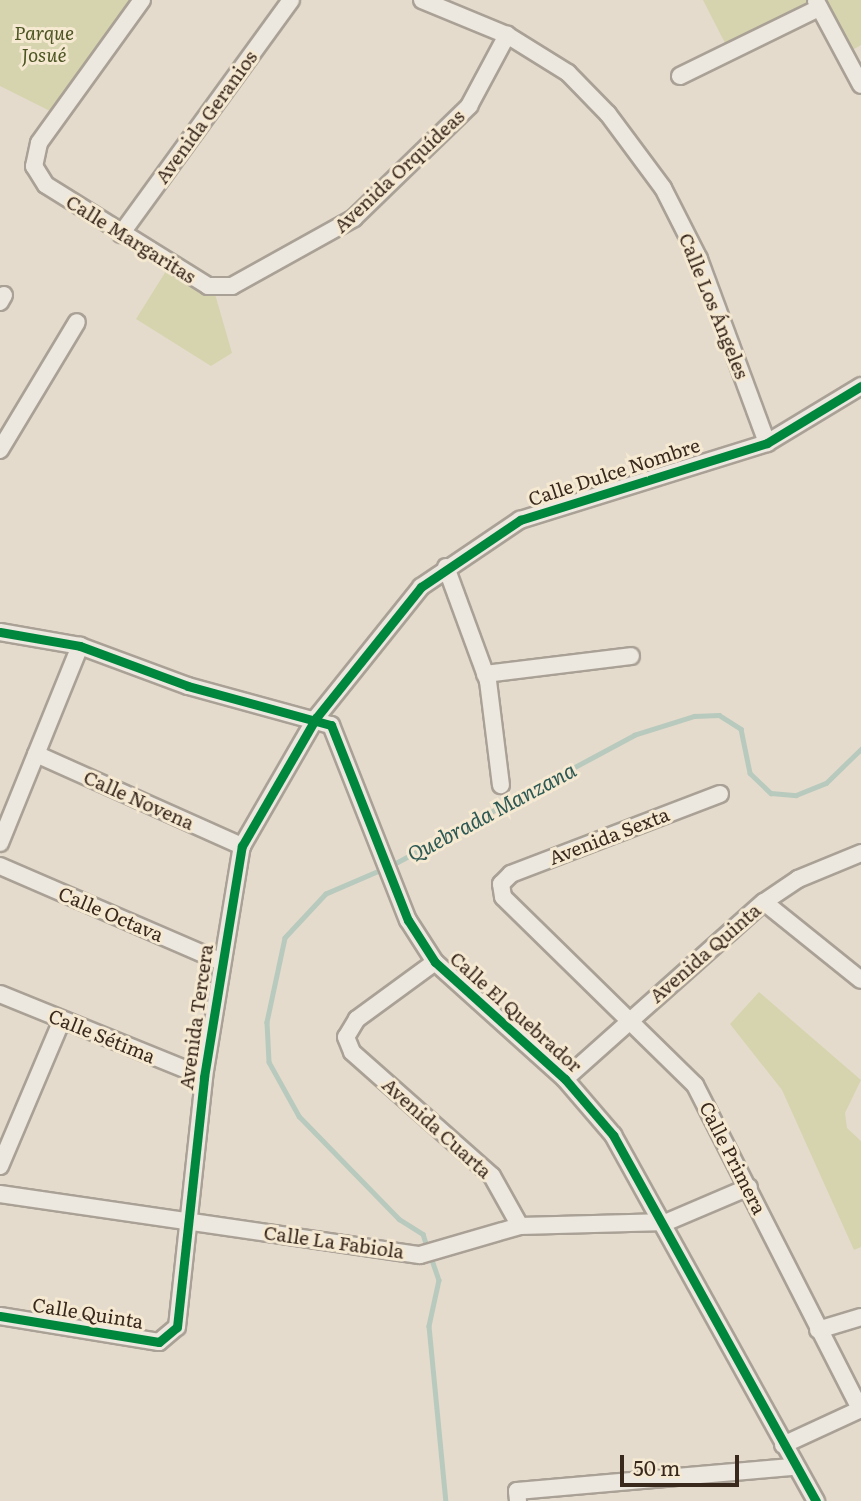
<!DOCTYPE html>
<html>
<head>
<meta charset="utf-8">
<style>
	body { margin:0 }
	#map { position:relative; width:861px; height:1501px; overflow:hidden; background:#e4dbcc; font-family:Literata,serif }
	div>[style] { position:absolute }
	.green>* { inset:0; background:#d6d4ae }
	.stream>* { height:4.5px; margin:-2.25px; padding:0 2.25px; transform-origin:2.25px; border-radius:2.25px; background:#b8cabd }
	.roads { filter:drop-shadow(2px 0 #aaa196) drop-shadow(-2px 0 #aaa196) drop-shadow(0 2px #aaa196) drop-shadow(0 -2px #aaa196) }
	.minor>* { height:16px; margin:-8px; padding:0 8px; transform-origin:8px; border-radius:8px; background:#ece7df }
	.cycleway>* { height:9px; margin:-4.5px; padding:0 4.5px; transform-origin:4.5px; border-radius:4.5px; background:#00873e }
	span { translate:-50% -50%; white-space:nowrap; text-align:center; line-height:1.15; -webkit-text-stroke:6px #f6e9d2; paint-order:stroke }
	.park-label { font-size:19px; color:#4d5623; font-style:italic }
	.street-label { font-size:19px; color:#39291d }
	.water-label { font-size:21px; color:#2c5953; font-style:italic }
	.scale { position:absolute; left:620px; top:1455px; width:119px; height:32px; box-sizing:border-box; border:4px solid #39291d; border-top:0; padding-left:9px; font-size:21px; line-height:24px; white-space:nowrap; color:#39291d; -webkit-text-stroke:5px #f6e9d2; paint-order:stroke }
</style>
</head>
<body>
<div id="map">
	<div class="green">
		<div style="clip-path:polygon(0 0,131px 0,50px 111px,0 86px)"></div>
		<div style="clip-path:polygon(703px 0,812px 0,813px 3px,726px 45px)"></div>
		<div style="clip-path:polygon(824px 0,861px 0,861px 45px,849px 52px)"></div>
		<div style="clip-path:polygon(166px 271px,215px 294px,232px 353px,211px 366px,136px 319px)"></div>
		<div style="clip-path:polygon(759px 992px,861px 1080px,845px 1113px,847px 1128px,861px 1141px,861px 1247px,854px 1250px,782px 1090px,730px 1024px)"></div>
	</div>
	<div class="stream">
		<div style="left:392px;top:865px;width:275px;rotate:-28.2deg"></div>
		<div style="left:634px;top:735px;width:63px;rotate:-17.6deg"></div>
		<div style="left:694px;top:716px;width:25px;rotate:-2deg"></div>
		<div style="left:719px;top:715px;width:26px;rotate:32deg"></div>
		<div style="left:741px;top:729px;width:45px;rotate:78.4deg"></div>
		<div style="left:750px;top:773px;width:29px;rotate:44deg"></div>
		<div style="left:771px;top:793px;width:25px;rotate:5deg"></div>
		<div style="left:796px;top:795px;width:32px;rotate:-22deg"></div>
		<div style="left:826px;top:783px;width:49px;rotate:-44.2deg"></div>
		<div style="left:384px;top:869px;width:63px;rotate:156.7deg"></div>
		<div style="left:326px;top:894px;width:60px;rotate:133deg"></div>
		<div style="left:285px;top:938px;width:86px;rotate:102.1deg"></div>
		<div style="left:267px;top:1022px;width:40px;rotate:87.1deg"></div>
		<div style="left:269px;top:1062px;width:62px;rotate:60.9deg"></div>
		<div style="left:299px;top:1116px;width:144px;rotate:45.8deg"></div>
		<div style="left:399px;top:1219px;width:28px;rotate:32deg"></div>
		<div style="left:423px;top:1234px;width:16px;rotate:72deg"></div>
		<div style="left:431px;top:1257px;width:24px;rotate:71deg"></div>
		<div style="left:439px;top:1280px;width:47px;rotate:102.3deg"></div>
		<div style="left:429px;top:1326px;width:176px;rotate:84.5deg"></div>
	</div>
	<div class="roads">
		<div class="minor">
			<div style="left:142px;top:0;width:176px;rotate:125.8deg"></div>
			<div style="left:39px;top:143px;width:24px;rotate:102deg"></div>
			<div style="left:34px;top:166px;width:22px;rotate:58deg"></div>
			<div style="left:46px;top:185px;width:191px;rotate:31.9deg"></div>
			<div style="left:208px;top:286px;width:24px"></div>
			<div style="left:232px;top:286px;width:140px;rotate:-29.1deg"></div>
			<div style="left:354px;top:218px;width:161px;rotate:-44.2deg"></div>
			<div style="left:469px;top:106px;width:81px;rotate:-61.8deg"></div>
			<div style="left:422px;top:0;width:92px;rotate:22.4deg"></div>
			<div style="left:507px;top:35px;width:72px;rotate:31.9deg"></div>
			<div style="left:568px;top:73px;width:57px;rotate:45.7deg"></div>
			<div style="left:608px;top:114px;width:92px;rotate:53.4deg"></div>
			<div style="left:663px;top:188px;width:80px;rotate:63.1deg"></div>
			<div style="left:699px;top:259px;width:196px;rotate:69.7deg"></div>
			<div style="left:816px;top:1px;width:95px;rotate:61.8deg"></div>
			<div style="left:680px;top:76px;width:155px;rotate:-26.1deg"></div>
			<div style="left:121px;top:234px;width:289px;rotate:-54deg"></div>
			<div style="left:0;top:302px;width:8px;rotate:-60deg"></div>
			<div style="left:0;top:450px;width:149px;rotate:-59deg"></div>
			<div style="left:446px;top:567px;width:121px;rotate:69.8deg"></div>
			<div style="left:488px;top:681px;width:105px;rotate:82.9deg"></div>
			<div style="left:0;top:632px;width:81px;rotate:9.9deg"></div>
			<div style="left:80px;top:646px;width:115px;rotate:20.3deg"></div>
			<div style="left:188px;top:686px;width:148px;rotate:15.3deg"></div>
			<div style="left:331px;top:725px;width:210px;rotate:68.5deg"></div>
			<div style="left:408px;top:920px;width:50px;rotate:57.3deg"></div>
			<div style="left:435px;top:962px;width:175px;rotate:42deg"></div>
			<div style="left:565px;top:1079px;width:74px;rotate:49.4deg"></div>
			<div style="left:613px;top:1135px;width:419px;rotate:61deg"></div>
			<div style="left:485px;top:674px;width:147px;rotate:-7deg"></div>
			<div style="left:36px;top:754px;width:226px;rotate:24.1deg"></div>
			<div style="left:720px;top:794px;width:224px;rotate:159.1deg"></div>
			<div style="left:511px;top:874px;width:14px;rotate:135deg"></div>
			<div style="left:501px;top:884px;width:13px;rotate:81deg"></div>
			<div style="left:503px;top:897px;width:269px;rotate:44.4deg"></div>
			<div style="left:695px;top:1085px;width:361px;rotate:63deg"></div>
			<div style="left:0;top:843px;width:213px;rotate:-67.9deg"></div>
			<div style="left:0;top:866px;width:242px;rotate:23.4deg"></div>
			<div style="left:764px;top:902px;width:124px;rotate:38.8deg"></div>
			<div style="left:435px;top:962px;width:97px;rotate:143.8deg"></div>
			<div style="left:357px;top:1019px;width:21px;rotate:121deg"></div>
			<div style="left:346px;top:1037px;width:16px;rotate:68deg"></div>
			<div style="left:352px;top:1052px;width:187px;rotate:41.5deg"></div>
			<div style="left:492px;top:1176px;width:57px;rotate:60.8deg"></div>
			<div style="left:0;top:994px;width:220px;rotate:22.1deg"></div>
			<div style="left:565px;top:1079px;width:266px;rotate:-41.7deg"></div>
			<div style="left:764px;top:902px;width:41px;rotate:-34.1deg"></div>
			<div style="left:798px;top:879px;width:68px;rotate:-22.4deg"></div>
			<div style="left:0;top:1166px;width:159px;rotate:-67deg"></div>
			<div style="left:0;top:1194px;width:424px;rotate:8.3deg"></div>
			<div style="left:420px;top:1255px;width:104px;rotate:-16.2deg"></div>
			<div style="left:520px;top:1226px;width:147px;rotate:-1.6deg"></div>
			<div style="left:667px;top:1222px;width:89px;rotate:-23.1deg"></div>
			<div style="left:0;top:1316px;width:161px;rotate:9.3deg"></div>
			<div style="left:159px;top:1342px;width:23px;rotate:-40deg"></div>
			<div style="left:177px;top:1327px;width:251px;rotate:-83.8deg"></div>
			<div style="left:204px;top:1077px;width:234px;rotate:-80.7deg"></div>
			<div style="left:242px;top:846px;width:148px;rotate:-60deg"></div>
			<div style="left:316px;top:718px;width:168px;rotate:-51.3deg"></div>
			<div style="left:421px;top:587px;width:120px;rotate:-34.1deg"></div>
			<div style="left:520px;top:520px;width:259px;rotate:-17.3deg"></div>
			<div style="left:767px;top:443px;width:110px;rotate:-31.2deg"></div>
			<div style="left:818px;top:1330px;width:45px;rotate:-16.8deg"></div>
			<div style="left:783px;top:1445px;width:86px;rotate:-24.8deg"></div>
			<div style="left:518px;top:1501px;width:10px;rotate:-96deg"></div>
			<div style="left:517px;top:1491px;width:278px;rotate:-5deg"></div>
		</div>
	</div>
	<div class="cycleway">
		<div style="left:0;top:632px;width:81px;rotate:9.9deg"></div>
		<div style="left:80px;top:646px;width:115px;rotate:20.3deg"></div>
		<div style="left:188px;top:686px;width:148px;rotate:15.3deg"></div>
		<div style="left:331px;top:725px;width:210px;rotate:68.5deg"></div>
		<div style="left:408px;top:920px;width:50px;rotate:57.3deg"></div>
		<div style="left:435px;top:962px;width:175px;rotate:42deg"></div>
		<div style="left:565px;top:1079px;width:74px;rotate:49.4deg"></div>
		<div style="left:613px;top:1135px;width:419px;rotate:61deg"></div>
		<div style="left:0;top:1316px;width:161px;rotate:9.3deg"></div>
		<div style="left:159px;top:1342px;width:23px;rotate:-40deg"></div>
		<div style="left:177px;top:1327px;width:251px;rotate:-83.8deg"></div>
		<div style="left:204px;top:1077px;width:234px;rotate:-80.7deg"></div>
		<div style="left:242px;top:846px;width:148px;rotate:-60deg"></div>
		<div style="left:316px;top:718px;width:168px;rotate:-51.3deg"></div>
		<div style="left:421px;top:587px;width:120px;rotate:-34.1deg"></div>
		<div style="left:520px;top:520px;width:259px;rotate:-17.3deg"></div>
		<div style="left:767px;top:443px;width:110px;rotate:-31.2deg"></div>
	</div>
	<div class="park-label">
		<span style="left:44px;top:44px">Parque<br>Josué</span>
	</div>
	<div class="street-label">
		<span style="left:206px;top:117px;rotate:-54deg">Avenida Geranios</span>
		<span style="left:399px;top:171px;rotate:-43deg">Avenida Orquídeas</span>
		<span style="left:131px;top:239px;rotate:32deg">Calle Margaritas</span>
		<span style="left:714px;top:306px;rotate:68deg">Calle Los Ángeles</span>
		<span style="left:614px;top:472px;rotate:-18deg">Calle Dulce Nombre</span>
		<span style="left:139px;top:800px;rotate:24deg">Calle Novena</span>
		<span style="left:609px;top:836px;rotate:-21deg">Avenida Sexta</span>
		<span style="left:111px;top:914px;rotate:23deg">Calle Octava</span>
		<span style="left:705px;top:953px;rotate:-41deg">Avenida Quinta</span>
		<span style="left:516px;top:1012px;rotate:42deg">Calle El Quebrador</span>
		<span style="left:196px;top:1017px;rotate:-82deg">Avenida Tercera</span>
		<span style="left:102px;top:1036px;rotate:22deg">Calle Sétima</span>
		<span style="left:437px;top:1128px;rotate:42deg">Avenida Cuarta</span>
		<span style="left:733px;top:1158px;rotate:63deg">Calle Primera</span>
		<span style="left:334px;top:1242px;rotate:8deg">Calle La Fabiola</span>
		<span style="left:88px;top:1313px;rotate:9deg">Calle Quinta</span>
	</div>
	<div class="water-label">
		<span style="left:491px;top:811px;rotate:-28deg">Quebrada Manzana</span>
	</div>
	<div class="scale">50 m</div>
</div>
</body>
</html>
